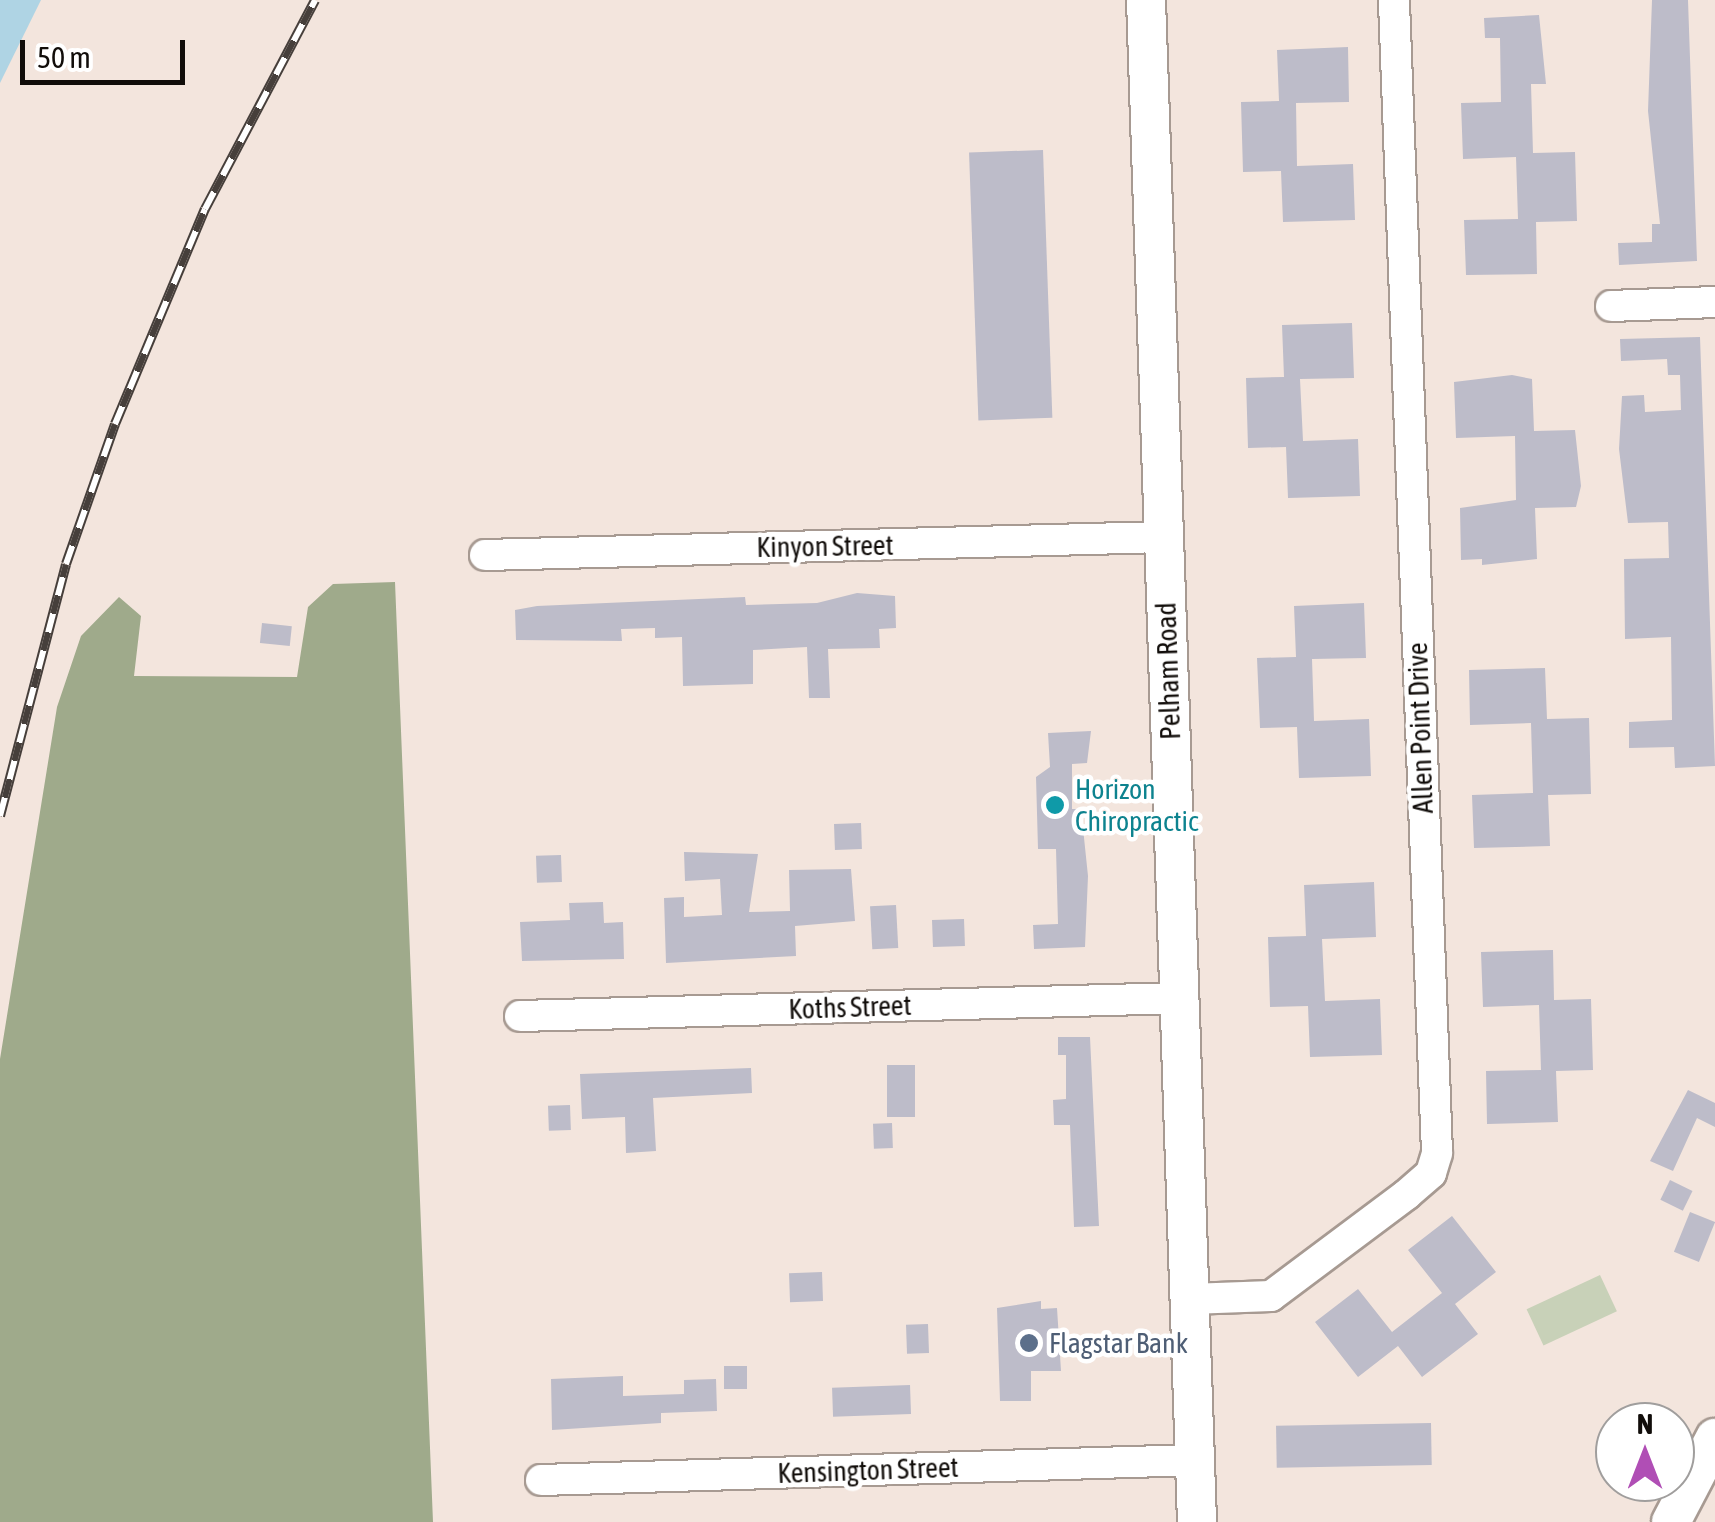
<!DOCTYPE html>
<html>
<head>
<meta charset="utf-8">
<style>
	body { margin:0 }
	#map { position:relative; width:1715px; height:1522px; overflow:hidden; background:#f3e5dd; font-family:"Asap Condensed",sans-serif }
	div>[style] { position:absolute }
	.green>* { inset:0; background:#c8d1b8; transform-origin:0 0 }
	.forest>* { inset:0; background:#9faa8b }
	.water>* { inset:0; background:#afd4e4 }
	.building>* { inset:0; background:#bdbcc9; transform-origin:0 0 }
	.roads { filter:drop-shadow(2px 0 #a79a92) drop-shadow(-2px 0 #a79a92) drop-shadow(0 2px #a79a92) drop-shadow(0 -2px #a79a92) }
	.minor>* { height:30px; margin:-15px; padding:0 15px; transform-origin:15px; border-radius:15px; background:#fff }
	.major>* { height:38px; margin:-19px; padding:0 19px; transform-origin:19px; border-radius:19px; background:#fff }
	.rail>* { height:10px; margin-top:-5px; transform-origin:0; background:repeating-linear-gradient(90deg,#fff 0 19px,#463f3b 0 38px); box-sizing:border-box; border-block:2px solid #463f3b }
	.dots>* { width:28px; height:28px; translate:-50% -50%; box-sizing:border-box; border:5px solid #fff; border-radius:50% }
	span { translate:-50% -50%; white-space:nowrap; text-align:center; line-height:1.15; -webkit-text-stroke:9px #fff; paint-order:stroke }
	.street-label { font-size:28px; color:#110d0a }
	.culture-label { font-size:28px; color:#0d838f }
	.left { translate:0 -50%; text-align:left }
	.service-label { font-size:28px; color:#4e5e75 }
	.north { position:absolute; left:1595px; top:1402px; width:100px; height:100px; box-sizing:border-box; background:#fff; border:2px solid #a09e9d; border-radius:50%; rotate:0deg; font-size:28px; font-weight:700; line-height:40px; text-align:center; color:#110d0a }
	.north::after { content:''; display:block; margin:auto; width:35px; height:45px; background:#b04eb5; clip-path:polygon(50% 0,100% 100%,50% 72%,0 100%) }
	.scale { position:absolute; left:20px; top:40px; width:165px; height:45px; box-sizing:border-box; border:5px solid #110d0a; border-top:0; padding-left:12px; font-size:30px; line-height:35px; white-space:nowrap; color:#110d0a; -webkit-text-stroke:8px #fff; paint-order:stroke }
</style>
</head>
<body>
<div id="map">
	<div class="green">
		<div style="left:1600px;top:1275px;width:40px;height:81px;rotate:65deg"></div>
	</div>
	<div class="forest">
		<div style="clip-path:polygon(395px 582px,433px 1522px,0 1522px,0 1059px,57px 707px,81px 636px,119px 597px,141px 616px,134px 676px,297px 677px,308px 607px,333px 584px)"></div>
	</div>
	<div class="water">
		<div style="clip-path:polygon(0 0,41px 0,0 83px)"></div>
	</div>
	<div class="building">
		<div style="clip-path:polygon(1652px 0,1688px 0,1697px 261px,1619px 265px,1618px 243px,1652px 242px,1652px 224px,1660px 224px,1648px 111px)"></div>
		<div style="clip-path:polygon(1539px 15px,1546px 84px,1531px 84px,1533px 153px,1575px 152px,1577px 221px,1536px 222px,1537px 274px,1466px 275px,1464px 220px,1518px 219px,1516px 157px,1463px 159px,1461px 103px,1501px 102px,1500px 38px,1485px 38px,1484px 18px)"></div>
		<div style="clip-path:polygon(1348px 47px,1349px 102px,1296px 103px,1297px 166px,1353px 164px,1355px 220px,1283px 222px,1281px 171px,1243px 172px,1241px 102px,1279px 101px,1277px 50px)"></div>
		<div style="left:1043px;top:150px;width:268px;height:74px;rotate:88deg"></div>
		<div style="clip-path:polygon(1352px 323px,1354px 378px,1300px 379px,1303px 441px,1358px 439px,1360px 496px,1288px 498px,1286px 447px,1248px 448px,1246px 378px,1284px 377px,1282px 325px)"></div>
		<div style="clip-path:polygon(1700px 337px,1715px 766px,1675px 768px,1674px 747px,1629px 748px,1629px 722px,1672px 720px,1671px 637px,1625px 639px,1624px 559px,1669px 558px,1668px 522px,1628px 523px,1619px 449px,1622px 396px,1644px 395px,1645px 412px,1681px 410px,1680px 375px,1668px 375px,1667px 359px,1621px 361px,1620px 339px)"></div>
		<div style="clip-path:polygon(1512px 375px,1532px 379px,1534px 431px,1575px 430px,1581px 486px,1576px 507px,1535px 508px,1537px 559px,1482px 565px,1482px 559px,1461px 560px,1460px 508px,1516px 500px,1515px 436px,1456px 438px,1454px 382px)"></div>
		<div style="clip-path:polygon(857px 593px,895px 596px,896px 628px,879px 629px,880px 648px,828px 649px,830px 698px,809px 698px,807px 647px,753px 650px,753px 684px,683px 686px,682px 637px,655px 638px,655px 628px,621px 629px,622px 641px,516px 640px,515px 610px,537px 606px,745px 597px,746px 605px,817px 603px)"></div>
		<div style="clip-path:polygon(1364px 603px,1366px 658px,1312px 659px,1314px 721px,1369px 719px,1371px 776px,1299px 778px,1297px 727px,1260px 728px,1257px 658px,1296px 657px,1294px 606px)"></div>
		<div style="left:262px;top:623px;width:30px;height:20px;rotate:6deg"></div>
		<div style="clip-path:polygon(1545px 668px,1547px 719px,1589px 718px,1591px 794px,1548px 795px,1550px 846px,1474px 848px,1472px 795px,1533px 793px,1531px 723px,1470px 725px,1469px 670px)"></div>
		<div style="clip-path:polygon(1091px 731px,1087px 763px,1072px 764px,1072px 809px,1081px 809px,1088px 876px,1085px 947px,1034px 949px,1033px 925px,1058px 924px,1056px 849px,1038px 849px,1036px 777px,1050px 767px,1048px 733px)"></div>
		<div style="left:861px;top:823px;width:26px;height:27px;rotate:88deg"></div>
		<div style="clip-path:polygon(684px 852px,758px 854px,749px 912px,790px 911px,789px 870px,851px 869px,855px 921px,795px 926px,796px 956px,666px 963px,664px 898px,684px 897px,684px 917px,722px 915px,720px 879px,685px 881px)"></div>
		<div style="left:561px;top:855px;width:27px;height:25px;rotate:88deg"></div>
		<div style="clip-path:polygon(1374px 882px,1376px 937px,1322px 939px,1325px 1001px,1380px 999px,1382px 1055px,1310px 1057px,1308px 1006px,1270px 1007px,1268px 937px,1306px 936px,1304px 885px)"></div>
		<div style="clip-path:polygon(603px 902px,604px 923px,623px 922px,624px 959px,522px 961px,520px 922px,570px 920px,569px 903px)"></div>
		<div style="left:896px;top:905px;width:43px;height:26px;rotate:87deg"></div>
		<div style="left:964px;top:919px;width:27px;height:32px;rotate:88deg"></div>
		<div style="clip-path:polygon(1553px 950px,1554px 1000px,1591px 999px,1593px 1070px,1556px 1071px,1558px 1122px,1487px 1124px,1486px 1071px,1541px 1070px,1539px 1005px,1483px 1007px,1481px 952px)"></div>
		<div style="clip-path:polygon(1058px 1037px,1090px 1037px,1099px 1226px,1074px 1227px,1070px 1125px,1054px 1125px,1053px 1100px,1066px 1099px,1066px 1055px,1058px 1055px)"></div>
		<div style="left:887px;top:1065px;width:28px;height:52px"></div>
		<div style="clip-path:polygon(751px 1068px,752px 1093px,653px 1098px,656px 1151px,626px 1153px,625px 1117px,582px 1119px,580px 1074px)"></div>
		<div style="clip-path:polygon(1688px 1090px,1715px 1103px,1715px 1127px,1697px 1118px,1673px 1171px,1650px 1161px)"></div>
		<div style="left:570px;top:1105px;width:25px;height:22px;rotate:88deg"></div>
		<div style="left:892px;top:1123px;width:25px;height:19px;rotate:88deg"></div>
		<div style="left:1670px;top:1180px;width:25px;height:22px;rotate:26deg"></div>
		<div style="left:1690px;top:1212px;width:27px;height:43px;rotate:22deg"></div>
		<div style="clip-path:polygon(1452px 1216px,1496px 1272px,1455px 1304px,1478px 1334px,1422px 1377px,1398px 1346px,1358px 1377px,1315px 1322px,1358px 1289px,1392px 1332px,1442px 1293px,1408px 1250px)"></div>
		<div style="left:822px;top:1272px;width:29px;height:33px;rotate:88deg"></div>
		<div style="clip-path:polygon(1041px 1301px,1041px 1309px,1057px 1308px,1061px 1371px,1031px 1371px,1031px 1401px,1000px 1401px,997px 1308px)"></div>
		<div style="left:928px;top:1324px;width:29px;height:22px;rotate:88deg"></div>
		<div style="left:747px;top:1366px;width:23px;height:23px;rotate:90deg"></div>
		<div style="clip-path:polygon(623px 1376px,623px 1396px,684px 1394px,684px 1380px,716px 1379px,717px 1411px,661px 1413px,661px 1423px,552px 1430px,551px 1379px)"></div>
		<div style="left:910px;top:1385px;width:29px;height:78px;rotate:88deg"></div>
		<div style="left:1431px;top:1423px;width:42px;height:155px;rotate:89deg"></div>
	</div>
	<div class="roads">
		<div class="minor">
			<div style="left:1611px;top:306px;width:104px;rotate:-2.2deg"></div>
			<div style="left:485px;top:555px;width:679px;rotate:-1.52deg"></div>
			<div style="left:520px;top:1016px;width:659px;rotate:-1.56deg"></div>
			<div style="left:1190px;top:1299px;width:81px;rotate:-2.1deg"></div>
			<div style="left:1271px;top:1296px;width:169px;rotate:-36.8deg"></div>
			<div style="left:1406px;top:1195px;width:33px;rotate:-41deg"></div>
			<div style="left:1431px;top:1173px;width:21px;rotate:-73deg"></div>
			<div style="left:1437px;top:1153px;width:1154px;rotate:-92.14deg"></div>
			<div style="left:541px;top:1480px;width:655px;rotate:-1.75deg"></div>
		</div>
		<div class="major">
			<div style="left:1146px;top:0;width:1523px;rotate:88.08deg"></div>
			<div style="left:1671px;top:1522px;width:95px;rotate:-62.4deg"></div>
		</div>
	</div>
	<div class="rail">
		<div style="left:0;top:816px;width:260px;rotate:-75.3deg"></div>
		<div style="left:66px;top:564px;width:148px;rotate:-70.7deg"></div>
		<div style="left:115px;top:424px;width:233px;rotate:-67.3deg"></div>
		<div style="left:205px;top:209px;width:236px;rotate:-62.2deg"></div>
	</div>
	<div class="dots">
		<div style="left:1055px;top:805px;background:#0f9aa8"></div>
		<div style="left:1029px;top:1343px;background:#5c6f8a"></div>
	</div>
	<div class="street-label">
		<span style="left:825px;top:546px;rotate:-1deg">Kinyon Street</span>
		<span style="left:1168px;top:671px;rotate:-92deg">Pelham Road</span>
		<span style="left:1420px;top:728px;rotate:-92deg">Allen Point Drive</span>
		<span style="left:850px;top:1007px;rotate:-2deg">Koths Street</span>
		<span style="left:868px;top:1470px;rotate:-2deg">Kensington Street</span>
	</div>
	<div class="culture-label">
		<span class="left" style="left:1075px;top:805px">Horizon<br>Chiropractic</span>
	</div>
	<div class="service-label">
		<span class="left" style="left:1049px;top:1343px">Flagstar Bank</span>
	</div>
	<div class="north">N</div>
	<div class="scale">50 m</div>
</div>
</body>
</html>
